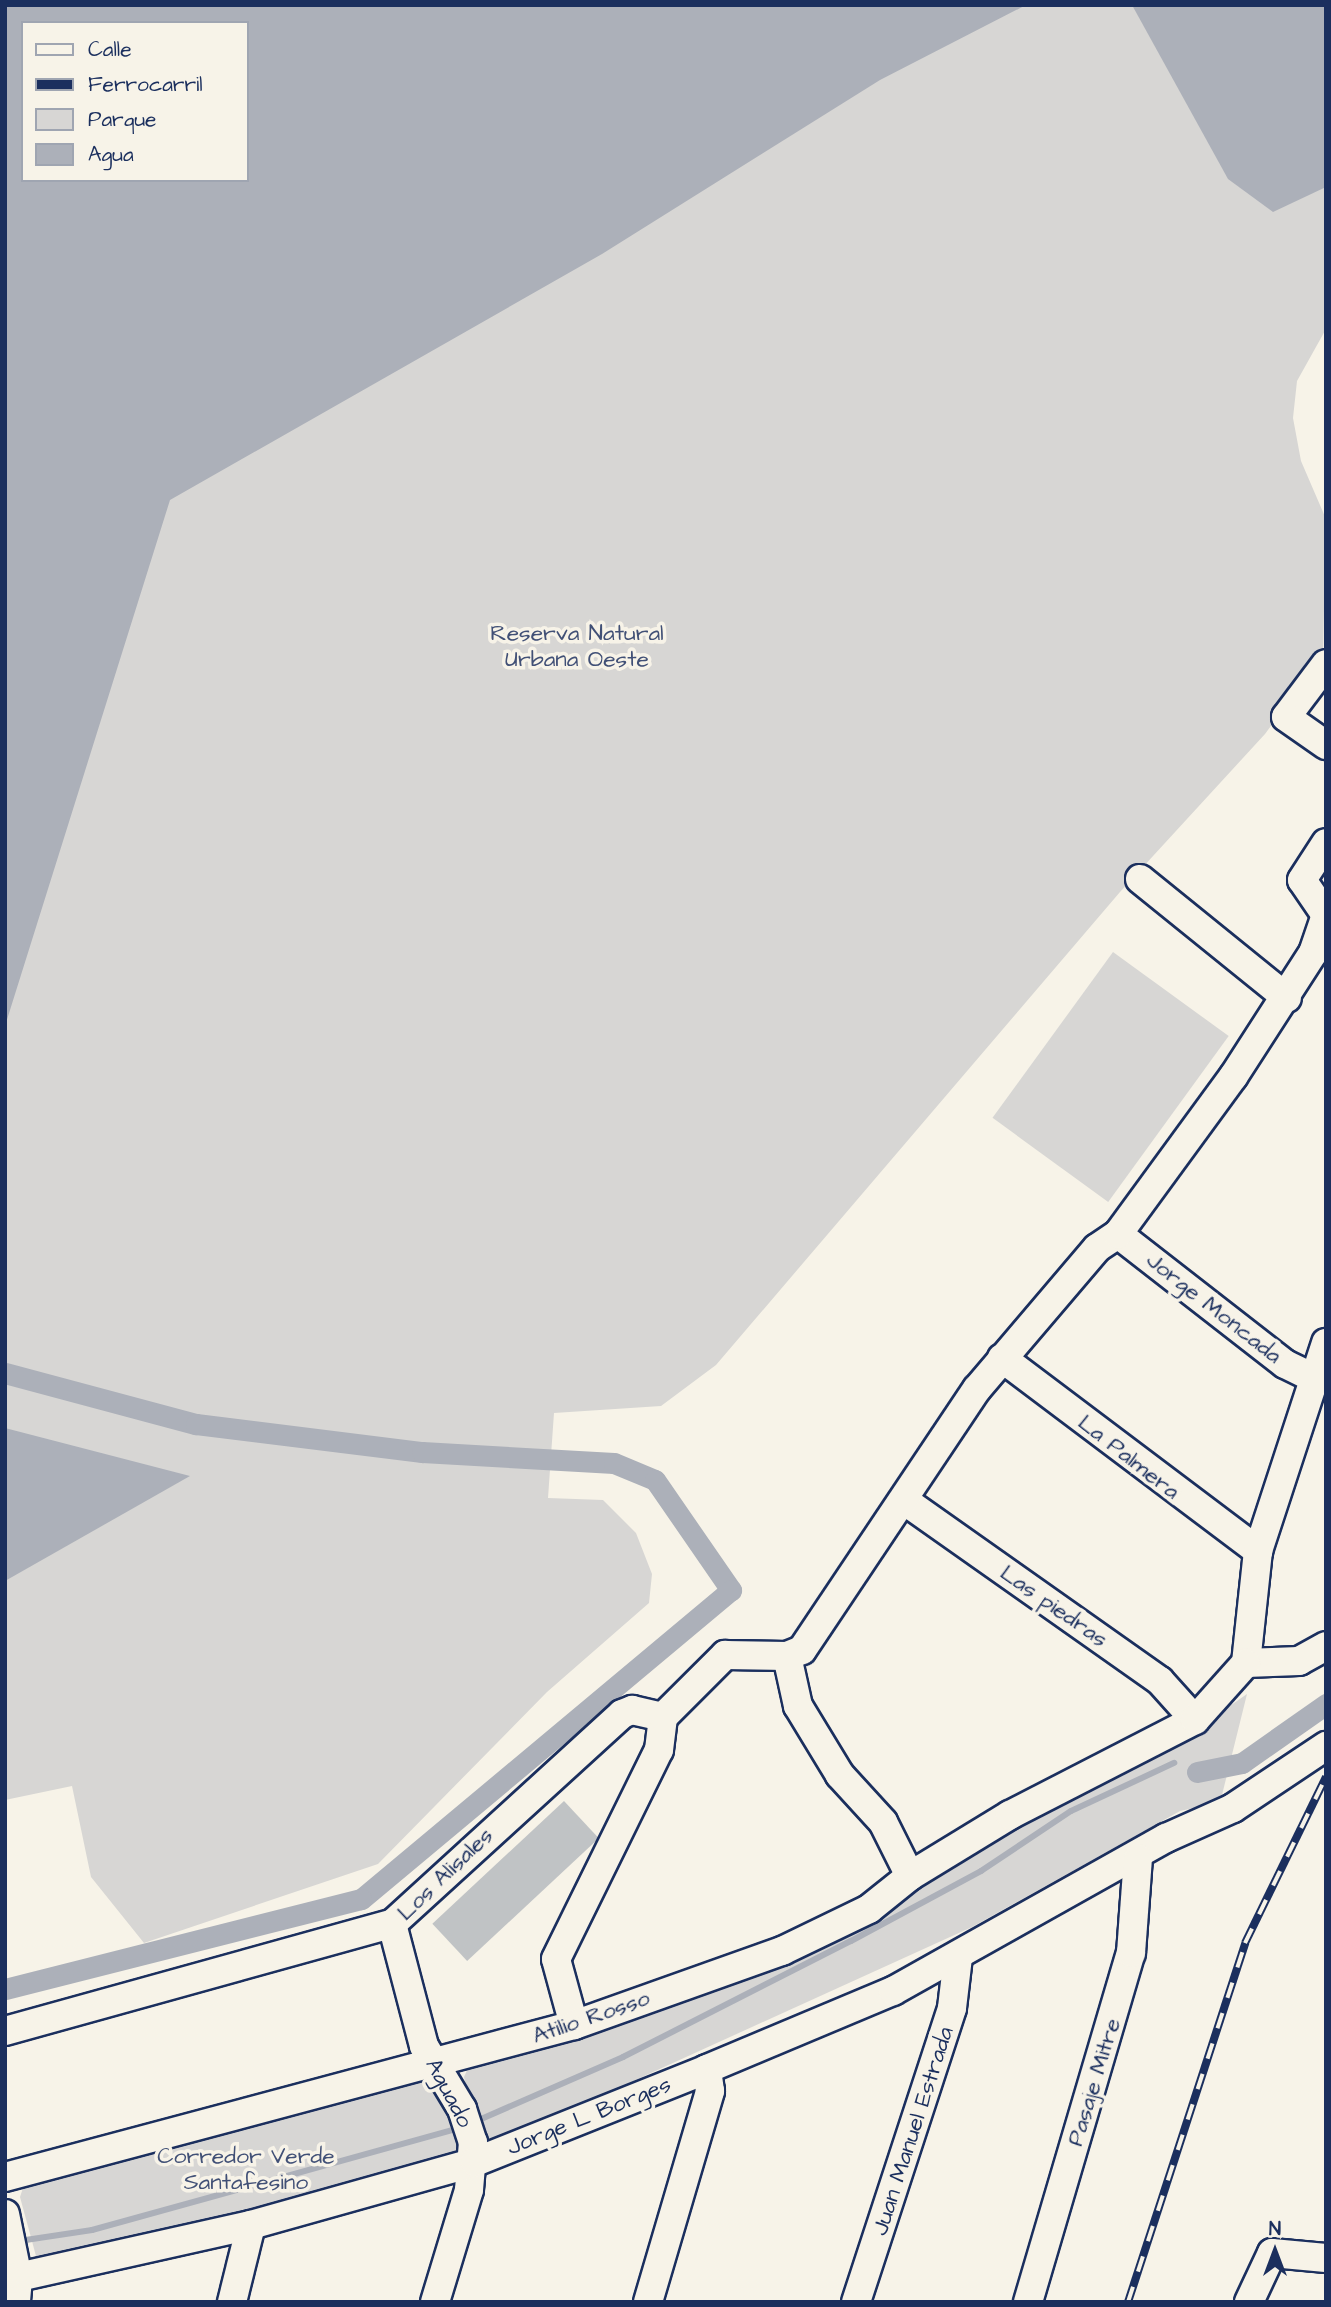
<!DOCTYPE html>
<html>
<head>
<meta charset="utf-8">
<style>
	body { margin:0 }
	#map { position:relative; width:1331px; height:2307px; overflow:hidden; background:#f7f3e8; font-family:"Architects Daughter",sans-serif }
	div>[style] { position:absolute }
	.green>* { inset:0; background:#d7d6d4; transform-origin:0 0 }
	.water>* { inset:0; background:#acb0b9 }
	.stream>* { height:6px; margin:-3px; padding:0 3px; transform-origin:3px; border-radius:3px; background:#acb0b9 }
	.canal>* { height:21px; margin:-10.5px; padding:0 10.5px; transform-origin:10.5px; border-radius:10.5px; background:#acb0b9 }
	.building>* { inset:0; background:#c0c3c5; transform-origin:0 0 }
	.roads { filter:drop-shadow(2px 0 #1b2f5e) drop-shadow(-2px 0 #1b2f5e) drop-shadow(0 2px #1b2f5e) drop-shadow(0 -2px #1b2f5e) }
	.minor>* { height:28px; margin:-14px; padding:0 14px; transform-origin:14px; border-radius:14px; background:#f7f3e8 }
	.rail>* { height:8px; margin-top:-4px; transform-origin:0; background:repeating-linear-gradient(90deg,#f7f3e8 0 16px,#1b2f5e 0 32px); box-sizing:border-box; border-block:2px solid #1b2f5e }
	span { translate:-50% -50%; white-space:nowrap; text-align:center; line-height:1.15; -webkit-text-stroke:7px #f7f3e8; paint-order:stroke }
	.park-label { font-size:23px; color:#415076 }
	.street-label { font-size:23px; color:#1b2f5e }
	.frame { position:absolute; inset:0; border:7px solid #1b2f5e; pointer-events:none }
	.legend { position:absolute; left:21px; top:21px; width:228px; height:161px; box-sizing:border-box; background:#f7f3e8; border:2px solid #9fa5b1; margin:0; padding:9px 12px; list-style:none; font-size:21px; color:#1b2f5e }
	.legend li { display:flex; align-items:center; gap:14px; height:35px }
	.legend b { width:35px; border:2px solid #9fa5b1 }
	.north { position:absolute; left:1240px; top:2216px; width:70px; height:70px; -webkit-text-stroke:5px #f7f3e8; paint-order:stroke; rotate:0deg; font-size:19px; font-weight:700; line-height:28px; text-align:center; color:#1b2f5e }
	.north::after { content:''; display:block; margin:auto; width:24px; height:32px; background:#1b2f5e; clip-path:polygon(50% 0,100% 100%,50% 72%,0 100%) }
</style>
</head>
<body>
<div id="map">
	<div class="green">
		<div style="clip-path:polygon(evenodd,5px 5px,1326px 5px,1326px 329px,1297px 381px,1293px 418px,1301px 461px,1326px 519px,1323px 656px,1265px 734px,1120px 892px,716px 1365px,661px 1406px,554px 1413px,548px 1498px,603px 1500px,636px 1533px,652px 1574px,649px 1603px,547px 1692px,378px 1864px,144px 1943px,91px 1877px,72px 1786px,5px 1800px,5px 5px,23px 23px,247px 23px,247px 180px,23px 180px,23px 23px)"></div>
		<div style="left:1113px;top:952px;width:143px;height:205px;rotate:36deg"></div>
		<div style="clip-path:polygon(1247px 1694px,1222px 1795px,1207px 1805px,1180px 1811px,972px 1927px,499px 2142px,489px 2141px,468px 2094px,464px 2077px,470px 2064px,938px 1872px,1174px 1745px)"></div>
		<div style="clip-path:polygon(414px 2079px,436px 2088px,462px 2147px,451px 2158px,260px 2211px,43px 2260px,36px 2256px,20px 2197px,24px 2185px)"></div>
	</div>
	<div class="water">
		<div style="clip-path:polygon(evenodd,5px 5px,1026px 5px,880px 80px,602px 254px,170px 500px,5px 1026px,5px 5px,23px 23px,247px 23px,247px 180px,23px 180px,23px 23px)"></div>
		<div style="clip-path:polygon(1132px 5px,1326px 5px,1326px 187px,1273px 212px,1228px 179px)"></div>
		<div style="clip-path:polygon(5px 1428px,190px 1476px,5px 1581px)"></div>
	</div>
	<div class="stream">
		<div style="left:472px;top:2123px;width:165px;rotate:-23.6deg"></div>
		<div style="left:623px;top:2057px;width:256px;rotate:-27deg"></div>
		<div style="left:851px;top:1941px;width:148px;rotate:-28.3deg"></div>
		<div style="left:981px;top:1871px;width:108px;rotate:-33.7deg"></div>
		<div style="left:1071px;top:1811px;width:114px;rotate:-25deg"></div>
		<div style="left:19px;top:2241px;width:74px;rotate:-8.6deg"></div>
		<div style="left:92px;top:2230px;width:381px;rotate:-15.5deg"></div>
	</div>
	<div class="canal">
		<div style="left:5px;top:1373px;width:198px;rotate:15deg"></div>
		<div style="left:196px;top:1424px;width:228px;rotate:7.1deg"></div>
		<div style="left:422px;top:1452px;width:192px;rotate:3.3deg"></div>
		<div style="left:614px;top:1463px;width:44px;rotate:22.5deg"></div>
		<div style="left:655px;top:1480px;width:134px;rotate:55.4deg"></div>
		<div style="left:731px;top:1590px;width:482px;rotate:140.1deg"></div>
		<div style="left:361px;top:1899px;width:367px;rotate:165.8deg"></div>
		<div style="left:1197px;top:1772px;width:46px;rotate:-11.3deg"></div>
		<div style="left:1242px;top:1763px;width:103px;rotate:-35.1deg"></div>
	</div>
	<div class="building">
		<div style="left:564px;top:1801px;width:51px;height:180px;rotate:47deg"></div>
	</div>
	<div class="roads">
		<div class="minor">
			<div style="left:1326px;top:664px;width:66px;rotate:127deg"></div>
			<div style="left:1286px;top:717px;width:49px;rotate:35deg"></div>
			<div style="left:1140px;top:879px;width:189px;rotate:39deg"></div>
			<div style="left:1326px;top:915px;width:42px;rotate:-124.4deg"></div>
			<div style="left:1302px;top:880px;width:44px;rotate:-57deg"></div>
			<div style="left:1118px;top:1234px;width:212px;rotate:37.9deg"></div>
			<div style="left:1285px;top:1364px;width:30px;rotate:26deg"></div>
			<div style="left:1002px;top:1358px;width:321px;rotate:37deg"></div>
			<div style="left:905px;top:1501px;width:312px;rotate:35.2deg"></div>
			<div style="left:1160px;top:1681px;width:52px;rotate:48.1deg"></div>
			<div style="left:1246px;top:1663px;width:113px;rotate:-83.9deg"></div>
			<div style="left:1258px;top:1551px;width:219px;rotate:-71.9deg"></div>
			<div style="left:1246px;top:1663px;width:53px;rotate:-2.2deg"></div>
			<div style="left:1299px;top:1661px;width:31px;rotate:-29deg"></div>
			<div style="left:910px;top:1876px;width:117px;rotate:-31.4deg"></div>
			<div style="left:1010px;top:1815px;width:208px;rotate:-27.2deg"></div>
			<div style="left:1195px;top:1720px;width:76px;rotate:-48.2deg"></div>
			<div style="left:392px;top:1924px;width:126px;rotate:75.3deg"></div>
			<div style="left:424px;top:2046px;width:74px;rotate:58.9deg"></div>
			<div style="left:462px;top:2109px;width:35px;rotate:72deg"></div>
			<div style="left:473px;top:2142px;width:48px;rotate:94.8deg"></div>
			<div style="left:469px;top:2190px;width:117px;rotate:106.9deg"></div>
			<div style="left:574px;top:2025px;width:68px;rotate:-105.3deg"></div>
			<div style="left:556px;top:1959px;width:233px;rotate:-63.8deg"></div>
			<div style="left:659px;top:1750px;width:33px;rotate:-83deg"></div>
			<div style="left:5px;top:2031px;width:402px;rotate:-15.5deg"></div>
			<div style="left:392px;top:1924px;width:311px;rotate:-42.4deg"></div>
			<div style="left:622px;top:1714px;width:11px;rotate:-22deg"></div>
			<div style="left:632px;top:1710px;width:32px;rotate:13deg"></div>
			<div style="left:663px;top:1717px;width:88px;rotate:-45deg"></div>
			<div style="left:725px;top:1655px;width:62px;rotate:0.9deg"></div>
			<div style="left:787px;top:1656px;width:16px;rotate:-22deg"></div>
			<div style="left:802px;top:1650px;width:314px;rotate:-56.2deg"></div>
			<div style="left:977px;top:1389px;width:185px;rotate:-49.6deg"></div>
			<div style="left:1097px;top:1248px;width:25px;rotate:-34deg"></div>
			<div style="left:1118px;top:1234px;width:195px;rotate:-53.8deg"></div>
			<div style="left:1233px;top:1077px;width:148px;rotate:-57.2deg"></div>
			<div style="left:1313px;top:953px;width:40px;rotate:-71.1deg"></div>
			<div style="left:5px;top:2177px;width:589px;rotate:-14.96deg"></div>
			<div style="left:574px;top:2025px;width:221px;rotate:-19.6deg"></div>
			<div style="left:782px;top:1951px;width:97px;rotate:-25.8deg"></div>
			<div style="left:869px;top:1909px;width:53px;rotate:-38.8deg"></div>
			<div style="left:910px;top:1876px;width:60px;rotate:-116.6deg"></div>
			<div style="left:883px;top:1822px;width:64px;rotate:-132.5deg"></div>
			<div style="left:840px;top:1775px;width:81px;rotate:-121.3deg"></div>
			<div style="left:798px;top:1706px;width:51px;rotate:-102.4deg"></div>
			<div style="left:5px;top:2214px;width:65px;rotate:78.5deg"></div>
			<div style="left:18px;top:2278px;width:24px;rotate:95deg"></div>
			<div style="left:5px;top:2280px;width:252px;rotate:-12.6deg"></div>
			<div style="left:251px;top:2225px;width:233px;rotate:-15.7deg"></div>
			<div style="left:475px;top:2162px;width:250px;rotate:-21.8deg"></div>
			<div style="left:707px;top:2069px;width:202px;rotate:-22.8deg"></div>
			<div style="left:893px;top:1991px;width:313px;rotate:-29.3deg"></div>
			<div style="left:1166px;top:1838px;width:73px;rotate:-24.1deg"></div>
			<div style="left:1233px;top:1808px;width:112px;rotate:-33.7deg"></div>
			<div style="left:232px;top:2302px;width:79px;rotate:-76.1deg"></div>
			<div style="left:648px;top:2302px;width:220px;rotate:-73.6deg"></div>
			<div style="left:710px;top:2091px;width:22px;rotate:-98deg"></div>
			<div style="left:856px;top:2302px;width:309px;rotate:-71.9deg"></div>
			<div style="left:952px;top:2008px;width:51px;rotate:-83.3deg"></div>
			<div style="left:1028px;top:2302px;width:364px;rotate:-73.6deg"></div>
			<div style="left:1131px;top:1953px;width:95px;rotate:-85.8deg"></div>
			<div style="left:1249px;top:2302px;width:54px;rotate:-64.9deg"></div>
			<div style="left:1272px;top:2253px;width:54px;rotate:5.3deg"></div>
		</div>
	</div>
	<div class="rail">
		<div style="left:1128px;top:2302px;width:378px;rotate:-71.9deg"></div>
		<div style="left:1245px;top:1943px;width:185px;rotate:-64deg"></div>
	</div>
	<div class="park-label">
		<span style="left:577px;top:646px">Reserva Natural<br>Urbana Oeste</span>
		<span style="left:246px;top:2169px">Corredor Verde<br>Santafesino</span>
	</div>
	<div class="street-label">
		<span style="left:1214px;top:1308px;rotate:38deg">Jorge Moncada</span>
		<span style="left:1129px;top:1457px;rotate:38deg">La Palmera</span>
		<span style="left:1054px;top:1606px;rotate:35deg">Las piedras</span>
		<span style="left:445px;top:1874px;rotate:-44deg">Los Alisales</span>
		<span style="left:591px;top:2017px;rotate:-19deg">Atilio Rosso</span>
		<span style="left:1094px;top:2082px;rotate:-73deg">Pasaje Mitre</span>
		<span style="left:449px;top:2093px;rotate:62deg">Aguado</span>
		<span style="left:589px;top:2116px;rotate:-22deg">Jorge L Borges</span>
		<span style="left:913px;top:2131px;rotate:-72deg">Juan Manuel Estrada</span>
	</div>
	<div class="frame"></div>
	<ul class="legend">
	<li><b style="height:9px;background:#f7f3e8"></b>Calle</li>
	<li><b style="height:9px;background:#1b2f5e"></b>Ferrocarril</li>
	<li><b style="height:19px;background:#d7d6d4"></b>Parque</li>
	<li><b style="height:19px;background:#acb0b9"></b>Agua</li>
	</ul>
	<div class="north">N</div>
</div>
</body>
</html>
